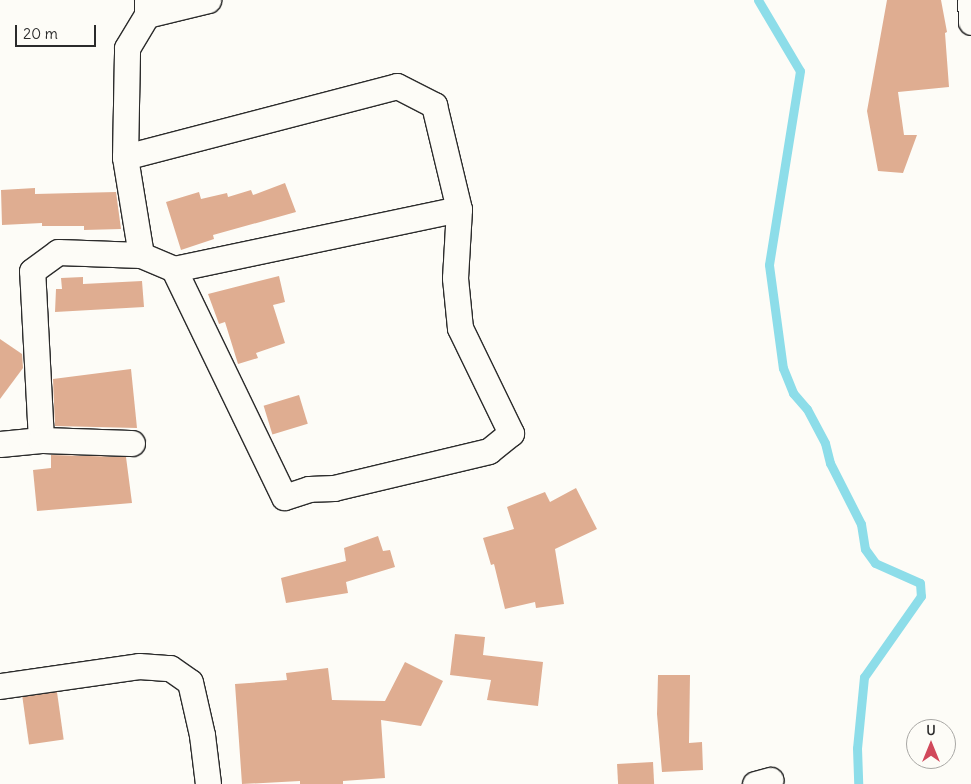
<!DOCTYPE html>
<html>
<head>
<meta charset="utf-8">
<style>
	body { margin:0 }
	#map { position:relative; width:971px; height:784px; overflow:hidden; background:#fdfcf7; font-family:Delius,sans-serif }
	div>[style] { position:absolute }
	.stream>* { height:9px; margin:-4.5px; padding:0 4.5px; transform-origin:4.5px; border-radius:4.5px; background:#8ddde9 }
	.building>* { inset:0; background:#dfad91; transform-origin:0 0 }
	.roads { filter:drop-shadow(1px 0 #2b2b2b) drop-shadow(-1px 0 #2b2b2b) drop-shadow(0 1px #2b2b2b) drop-shadow(0 -1px #2b2b2b) }
	.street>* { height:25px; margin:-12.5px; padding:0 12.5px; transform-origin:12.5px; border-radius:12.5px; background:#fdfcf7 }
	span { translate:-50% -50%; white-space:nowrap; text-align:center; line-height:1.15; -webkit-text-stroke:4.5px #fdfcf7; paint-order:stroke }
	.north { position:absolute; left:906px; top:719px; width:50px; height:50px; box-sizing:border-box; background:#fdfcf7; border:1px solid #a9a8a5; border-radius:50%; rotate:0deg; font-size:14px; font-weight:700; line-height:20px; text-align:center; color:#2b2b2b }
	.north::after { content:''; display:block; margin:auto; width:18px; height:22px; background:#d1495b; clip-path:polygon(50% 0,100% 100%,50% 72%,0 100%) }
	.scale { position:absolute; left:15px; top:25px; width:81px; height:22px; box-sizing:border-box; border:2px solid #2b2b2b; border-top:0; padding-left:6px; font-size:15px; line-height:18px; white-space:nowrap; color:#2b2b2b; -webkit-text-stroke:4px #fdfcf7; paint-order:stroke }
</style>
</head>
<body>
<div id="map">
	<div class="stream">
		<div style="left:758px;top:0;width:82px;rotate:59.4deg"></div>
		<div style="left:800px;top:71px;width:196px;rotate:99.1deg"></div>
		<div style="left:769px;top:265px;width:104px;rotate:82.3deg"></div>
		<div style="left:783px;top:368px;width:27px;rotate:68deg"></div>
		<div style="left:793px;top:393px;width:21px;rotate:49deg"></div>
		<div style="left:807px;top:409px;width:38px;rotate:62deg"></div>
		<div style="left:825px;top:443px;width:21px;rotate:76deg"></div>
		<div style="left:830px;top:463px;width:68px;rotate:63.1deg"></div>
		<div style="left:861px;top:524px;width:25px;rotate:81deg"></div>
		<div style="left:865px;top:549px;width:17px;rotate:54deg"></div>
		<div style="left:875px;top:563px;width:49px;rotate:24deg"></div>
		<div style="left:920px;top:583px;width:13px;rotate:86deg"></div>
		<div style="left:921px;top:596px;width:99px;rotate:125.1deg"></div>
		<div style="left:864px;top:677px;width:71px;rotate:95.6deg"></div>
		<div style="left:857px;top:748px;width:36px;rotate:88deg"></div>
	</div>
	<div class="building">
		<div style="clip-path:polygon(887px 0,941px 0,947px 32px,945px 33px,949px 87px,898px 92px,904px 135px,917px 135px,903px 173px,878px 171px,867px 111px)"></div>
		<div style="clip-path:polygon(285px 183px,296px 212px,213px 235px,214px 239px,181px 250px,166px 202px,199px 192px,201px 199px,227px 193px,228px 197px,251px 190px,253px 195px)"></div>
		<div style="clip-path:polygon(35px 188px,35px 194px,116px 192px,121px 229px,84px 230px,84px 226px,42px 226px,42px 223px,2px 225px,1px 190px)"></div>
		<div style="clip-path:polygon(279px 276px,285px 302px,273px 305px,285px 343px,256px 353px,258px 358px,238px 364px,225px 322px,219px 324px,208px 294px)"></div>
		<div style="clip-path:polygon(83px 277px,83px 284px,142px 281px,144px 307px,55px 312px,56px 289px,62px 289px,61px 278px)"></div>
		<div style="clip-path:polygon(0 339px,22px 354px,23px 368px,0 399px)"></div>
		<div style="clip-path:polygon(131px 369px,137px 428px,55px 426px,53px 379px)"></div>
		<div style="left:299px;top:395px;width:30px;height:37px;rotate:73deg"></div>
		<div style="clip-path:polygon(51px 455px,126px 457px,132px 503px,37px 511px,33px 470px,51px 468px)"></div>
		<div style="clip-path:polygon(576px 488px,597px 529px,555px 549px,564px 604px,536px 608px,535px 602px,505px 609px,494px 564px,491px 565px,483px 538px,514px 529px,507px 507px,545px 492px,550px 502px)"></div>
		<div style="clip-path:polygon(378px 536px,383px 551px,390px 550px,395px 567px,346px 582px,348px 593px,286px 603px,281px 578px,346px 561px,344px 548px)"></div>
		<div style="clip-path:polygon(455px 634px,485px 637px,483px 655px,543px 662px,538px 706px,487px 700px,491px 680px,450px 675px)"></div>
		<div style="clip-path:polygon(405px 662px,443px 681px,421px 726px,381px 720px,385px 778px,343px 781px,343px 784px,300px 784px,300px 781px,242px 784px,235px 684px,287px 680px,286px 673px,328px 668px,332px 700px,385px 701px)"></div>
		<div style="clip-path:polygon(658px 675px,690px 675px,689px 743px,702px 742px,703px 770px,662px 772px,657px 714px)"></div>
		<div style="left:57px;top:692px;width:48px;height:35px;rotate:82deg"></div>
		<div style="left:653px;top:762px;width:22px;height:36px;rotate:87deg"></div>
	</div>
	<div class="roads">
		<div class="street">
			<div style="left:970px;top:0;width:22px;rotate:87deg"></div>
			<div style="left:147px;top:15px;width:63px;rotate:-13.8deg"></div>
			<div style="left:125px;top:157px;width:281px;rotate:-14.6deg"></div>
			<div style="left:397px;top:86px;width:42px;rotate:27.2deg"></div>
			<div style="left:434px;top:105px;width:107px;rotate:76.5deg"></div>
			<div style="left:459px;top:209px;width:69px;rotate:93.3deg"></div>
			<div style="left:455px;top:278px;width:50px;rotate:84.3deg"></div>
			<div style="left:460px;top:328px;width:117px;rotate:64.1deg"></div>
			<div style="left:511px;top:433px;width:28px;rotate:141deg"></div>
			<div style="left:489px;top:451px;width:159px;rotate:166.6deg"></div>
			<div style="left:334px;top:488px;width:25px;rotate:178deg"></div>
			<div style="left:309px;top:489px;width:26px;rotate:162deg"></div>
			<div style="left:284px;top:497px;width:253px;rotate:-115.8deg"></div>
			<div style="left:141px;top:255px;width:99px;rotate:-99.3deg"></div>
			<div style="left:125px;top:157px;width:109px;rotate:-88.9deg"></div>
			<div style="left:127px;top:48px;width:39px;rotate:-59deg"></div>
			<div style="left:147px;top:15px;width:15px;rotate:-90deg"></div>
			<div style="left:41px;top:440px;width:169px;rotate:-93deg"></div>
			<div style="left:32px;top:271px;width:32px;rotate:-36deg"></div>
			<div style="left:58px;top:252px;width:83px;rotate:2.1deg"></div>
			<div style="left:141px;top:255px;width:36px;rotate:23deg"></div>
			<div style="left:174px;top:269px;width:291px;rotate:-11.9deg"></div>
			<div style="left:0;top:444px;width:41px;rotate:-5.6deg"></div>
			<div style="left:41px;top:440px;width:91px;rotate:1.9deg"></div>
			<div style="left:0;top:686px;width:140px;rotate:-8.2deg"></div>
			<div style="left:139px;top:666px;width:31px;rotate:4deg"></div>
			<div style="left:170px;top:668px;width:24px;rotate:35deg"></div>
			<div style="left:190px;top:682px;width:54px;rotate:77.2deg"></div>
			<div style="left:202px;top:735px;width:49px;rotate:83deg"></div>
			<div style="left:755px;top:784px;width:16px;rotate:-15deg"></div>
		</div>
	</div>
	<div class="north">U</div>
	<div class="scale">20 m</div>
</div>
</body>
</html>
